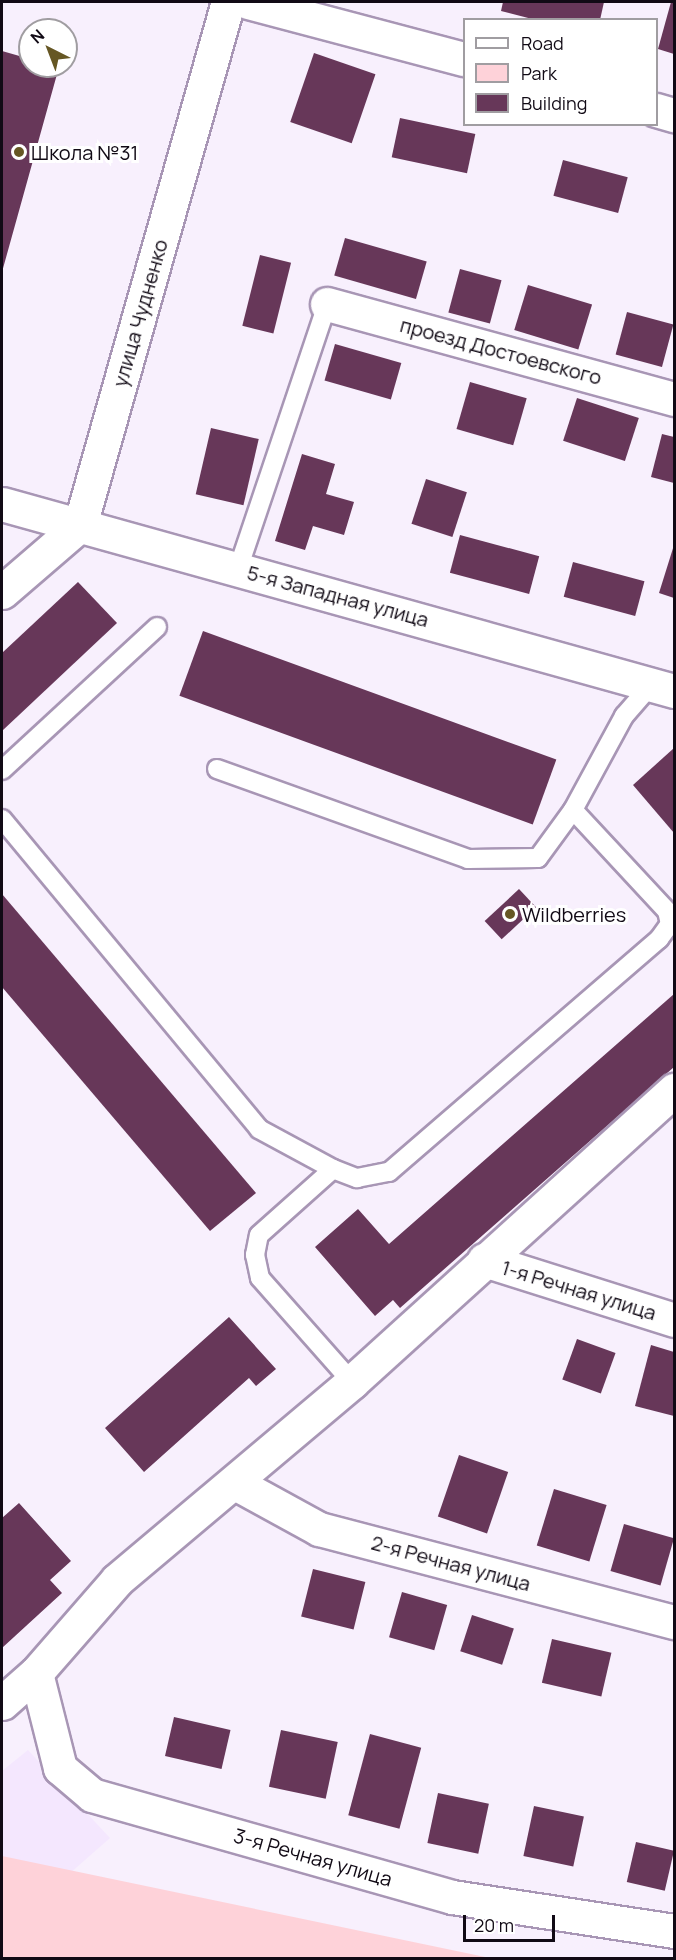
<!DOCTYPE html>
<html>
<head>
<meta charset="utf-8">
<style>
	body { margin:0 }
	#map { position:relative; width:676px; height:1960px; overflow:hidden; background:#f8f0fd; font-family:Manrope,sans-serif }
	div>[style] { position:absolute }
	.built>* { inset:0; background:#f4e7fe }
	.green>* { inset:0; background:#fed2d9 }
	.building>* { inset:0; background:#673759; transform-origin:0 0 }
	.roads { filter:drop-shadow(2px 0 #a896b5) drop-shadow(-2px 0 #a896b5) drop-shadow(0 2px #a896b5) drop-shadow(0 -2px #a896b5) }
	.service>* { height:18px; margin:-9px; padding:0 9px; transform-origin:9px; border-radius:9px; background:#fff }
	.minor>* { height:33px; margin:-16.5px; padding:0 16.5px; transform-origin:16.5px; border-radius:16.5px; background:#fff }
	.dots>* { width:16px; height:16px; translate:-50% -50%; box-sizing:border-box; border:3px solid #fff; border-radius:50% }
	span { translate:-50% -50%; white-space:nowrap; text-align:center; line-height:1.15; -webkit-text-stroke:6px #fff; paint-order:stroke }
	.poi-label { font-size:20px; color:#110a15 }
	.left { translate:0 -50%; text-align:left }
	.street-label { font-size:20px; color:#110a15 }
	.frame { position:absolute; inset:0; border:3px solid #110a15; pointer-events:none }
	.legend { position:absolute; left:463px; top:18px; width:195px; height:108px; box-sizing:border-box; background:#fff; border:2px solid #a09da1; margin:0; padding:8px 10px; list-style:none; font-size:18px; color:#110a15 }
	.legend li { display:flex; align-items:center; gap:12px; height:30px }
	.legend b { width:30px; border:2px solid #a09da1 }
	.north { position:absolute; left:18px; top:18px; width:60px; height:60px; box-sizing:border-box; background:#fff; border:2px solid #a09da1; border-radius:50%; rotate:318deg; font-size:16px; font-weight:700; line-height:24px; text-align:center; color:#110a15 }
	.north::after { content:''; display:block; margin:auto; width:21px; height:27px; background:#665724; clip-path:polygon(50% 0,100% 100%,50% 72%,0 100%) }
	.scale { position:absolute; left:463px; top:1915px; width:92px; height:27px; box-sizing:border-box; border:3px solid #110a15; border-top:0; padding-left:8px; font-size:18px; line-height:21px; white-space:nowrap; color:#110a15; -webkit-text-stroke:4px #fff; paint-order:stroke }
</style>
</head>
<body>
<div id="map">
	<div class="built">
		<div style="clip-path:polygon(28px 1750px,110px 1838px,19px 1918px,2px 1920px,2px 1771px)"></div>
	</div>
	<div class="green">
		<div style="clip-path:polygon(2px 1856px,490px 1958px,2px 1958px)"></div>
	</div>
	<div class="building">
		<div style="clip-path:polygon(503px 2px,604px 2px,600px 20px,536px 20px,501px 11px)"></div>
		<div style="clip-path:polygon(671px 2px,674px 2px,674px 54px,658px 49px)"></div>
		<div style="clip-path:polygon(2px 51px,30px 59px,30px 66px,59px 67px,2px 272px)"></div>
		<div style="left:314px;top:53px;width:65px;height:73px;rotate:19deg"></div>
		<div style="left:400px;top:118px;width:77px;height:40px;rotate:12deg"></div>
		<div style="left:563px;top:160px;width:67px;height:37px;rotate:15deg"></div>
		<div style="left:345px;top:238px;width:85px;height:39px;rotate:16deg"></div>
		<div style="left:260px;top:255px;width:32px;height:73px;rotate:14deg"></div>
		<div style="left:460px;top:269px;width:43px;height:45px;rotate:15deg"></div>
		<div style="left:528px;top:285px;width:67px;height:47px;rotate:17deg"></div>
		<div style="left:627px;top:312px;width:48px;height:44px;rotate:15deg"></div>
		<div style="left:335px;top:344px;width:69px;height:38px;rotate:16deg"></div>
		<div style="left:470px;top:382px;width:59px;height:49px;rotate:16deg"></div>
		<div style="left:577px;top:398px;width:65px;height:45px;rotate:18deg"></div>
		<div style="left:211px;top:428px;width:49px;height:68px;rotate:13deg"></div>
		<div style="clip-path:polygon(662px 434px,674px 437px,674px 483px,651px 477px)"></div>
		<div style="clip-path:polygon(302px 454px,335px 464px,326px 494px,354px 502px,344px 535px,313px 526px,305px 550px,275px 541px)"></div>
		<div style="left:426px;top:479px;width:43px;height:47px;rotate:18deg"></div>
		<div style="left:460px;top:535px;width:82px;height:39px;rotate:15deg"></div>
		<div style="clip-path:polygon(674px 545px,674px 598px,659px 593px)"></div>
		<div style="left:573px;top:562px;width:74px;height:36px;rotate:15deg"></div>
		<div style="clip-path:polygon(78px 582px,117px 623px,2px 731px,2px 653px)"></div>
		<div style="left:203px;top:631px;width:376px;height:69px;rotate:20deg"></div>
		<div style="clip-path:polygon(674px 748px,674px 833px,633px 785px)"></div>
		<div style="left:519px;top:889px;width:25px;height:47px;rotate:47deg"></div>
		<div style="clip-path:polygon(2px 894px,256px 1193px,210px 1231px,2px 987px)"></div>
		<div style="clip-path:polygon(674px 994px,674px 1067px,400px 1308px,393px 1300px,375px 1316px,315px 1247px,358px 1209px,389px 1244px)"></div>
		<div style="clip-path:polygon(229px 1317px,276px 1369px,256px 1386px,249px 1378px,144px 1472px,105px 1428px)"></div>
		<div style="left:577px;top:1339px;width:41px;height:43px;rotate:20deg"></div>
		<div style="clip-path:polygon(651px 1345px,674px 1352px,674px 1416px,635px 1406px)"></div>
		<div style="left:459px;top:1455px;width:52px;height:65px;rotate:19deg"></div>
		<div style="left:554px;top:1489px;width:55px;height:59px;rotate:17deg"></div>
		<div style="clip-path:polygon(19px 1503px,71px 1561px,50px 1580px,62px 1593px,2px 1648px,2px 1518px)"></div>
		<div style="left:624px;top:1524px;width:52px;height:49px;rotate:16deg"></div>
		<div style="left:313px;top:1569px;width:54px;height:49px;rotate:14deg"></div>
		<div style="left:402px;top:1592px;width:47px;height:47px;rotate:16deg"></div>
		<div style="left:472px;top:1615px;width:44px;height:38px;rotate:18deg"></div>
		<div style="left:552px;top:1639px;width:61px;height:45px;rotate:13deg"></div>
		<div style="left:174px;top:1717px;width:58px;height:40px;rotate:13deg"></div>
		<div style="left:281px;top:1730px;width:58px;height:58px;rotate:12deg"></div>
		<div style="left:370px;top:1734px;width:53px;height:84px;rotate:15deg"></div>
		<div style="left:438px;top:1793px;width:52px;height:51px;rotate:12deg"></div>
		<div style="left:534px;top:1806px;width:51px;height:51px;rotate:12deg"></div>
		<div style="left:636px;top:1842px;width:39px;height:41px;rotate:13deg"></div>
	</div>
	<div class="roads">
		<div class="service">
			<div style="left:238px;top:569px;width:280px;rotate:-71.4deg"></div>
			<div style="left:217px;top:769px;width:267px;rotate:19.7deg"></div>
			<div style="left:468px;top:859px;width:70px;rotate:-0.8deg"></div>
			<div style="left:538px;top:858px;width:59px;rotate:-53.9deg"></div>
			<div style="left:2px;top:770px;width:211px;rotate:-42.7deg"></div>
			<div style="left:2px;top:819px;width:403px;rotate:50.3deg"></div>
			<div style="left:259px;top:1129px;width:84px;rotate:28.4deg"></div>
			<div style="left:352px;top:1382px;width:139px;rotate:-131.5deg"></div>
			<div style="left:260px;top:1278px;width:24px;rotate:-102deg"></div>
			<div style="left:255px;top:1255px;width:20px;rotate:-79deg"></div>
			<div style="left:259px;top:1235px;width:99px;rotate:-41.7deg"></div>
			<div style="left:333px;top:1169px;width:26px;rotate:21deg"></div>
			<div style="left:357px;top:1178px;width:33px;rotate:-11deg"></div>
			<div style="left:389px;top:1172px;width:357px;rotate:-40.8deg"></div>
			<div style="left:659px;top:939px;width:19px;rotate:-54deg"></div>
			<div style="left:670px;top:924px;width:13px;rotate:-103deg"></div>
			<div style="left:667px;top:911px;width:138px;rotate:-132.9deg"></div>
			<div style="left:573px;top:810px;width:107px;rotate:-61.5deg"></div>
			<div style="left:624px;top:716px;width:41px;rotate:-48.9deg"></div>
		</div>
		<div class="minor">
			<div style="left:248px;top:2px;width:223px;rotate:14.8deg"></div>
			<div style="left:656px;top:110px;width:19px;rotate:16deg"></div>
			<div style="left:327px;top:304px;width:360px;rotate:15.3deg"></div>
			<div style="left:2px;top:504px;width:698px;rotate:15.55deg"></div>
			<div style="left:2px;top:592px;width:103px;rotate:-40.7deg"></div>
			<div style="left:80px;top:525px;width:544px;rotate:-74.2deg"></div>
			<div style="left:484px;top:1260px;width:199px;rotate:17.5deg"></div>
			<div style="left:235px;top:1483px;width:96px;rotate:28.7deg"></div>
			<div style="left:319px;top:1529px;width:367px;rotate:14.7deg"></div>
			<div style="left:36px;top:1673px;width:98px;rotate:75.8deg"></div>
			<div style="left:60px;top:1768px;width:42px;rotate:40.2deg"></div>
			<div style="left:92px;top:1795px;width:374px;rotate:15.8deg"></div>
			<div style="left:452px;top:1897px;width:225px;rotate:8.7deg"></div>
			<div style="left:2px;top:1703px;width:45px;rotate:-41.4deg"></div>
			<div style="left:36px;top:1673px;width:123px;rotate:-48.9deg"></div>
			<div style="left:117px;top:1580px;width:307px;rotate:-40.1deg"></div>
			<div style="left:352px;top:1382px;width:435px;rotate:-42.2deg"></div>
		</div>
	</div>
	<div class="dots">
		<div style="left:19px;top:152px;background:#665724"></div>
		<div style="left:510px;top:914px;background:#665724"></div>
	</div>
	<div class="poi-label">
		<span class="left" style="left:31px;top:152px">Школа №31</span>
		<span class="left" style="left:522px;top:914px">Wildberries</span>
	</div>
	<div class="street-label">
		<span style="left:140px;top:313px;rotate:-74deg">улица Чудненко</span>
		<span style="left:501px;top:351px;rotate:15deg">проезд Достоевского</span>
		<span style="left:338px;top:596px;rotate:15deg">5-я Западная улица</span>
		<span style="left:579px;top:1290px;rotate:17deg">1-я Речная улица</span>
		<span style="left:451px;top:1563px;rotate:15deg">2-я Речная улица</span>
		<span style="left:313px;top:1857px;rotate:16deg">3-я Речная улица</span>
	</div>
	<div class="frame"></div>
	<ul class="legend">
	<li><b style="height:8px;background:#fff"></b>Road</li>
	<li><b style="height:16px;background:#fed2d9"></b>Park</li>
	<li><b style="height:16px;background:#673759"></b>Building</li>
	</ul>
	<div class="north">N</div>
	<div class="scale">20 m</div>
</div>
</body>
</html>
